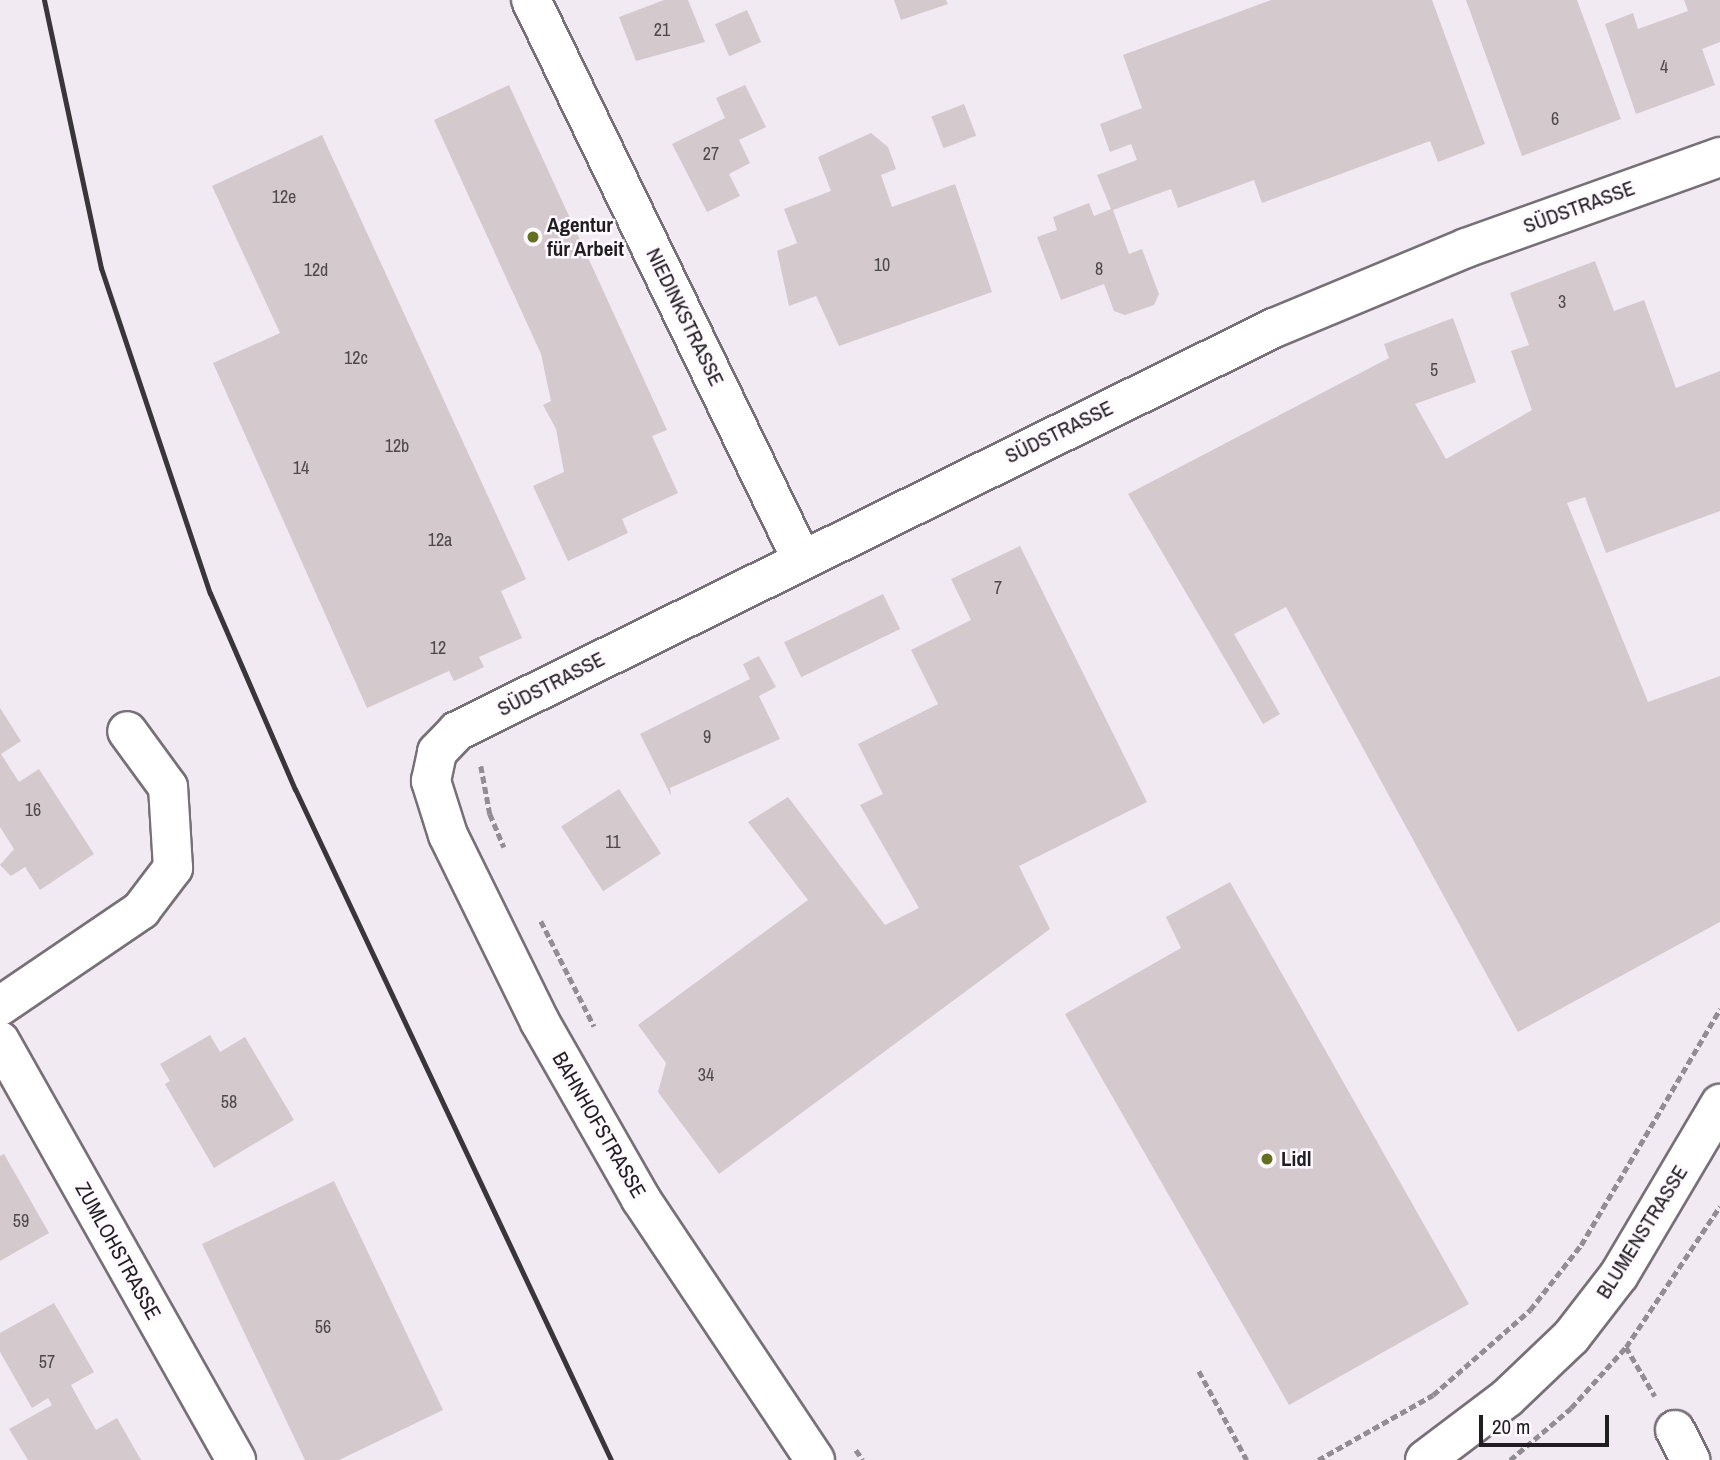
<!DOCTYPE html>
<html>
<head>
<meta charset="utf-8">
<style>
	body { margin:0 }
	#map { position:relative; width:1720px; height:1460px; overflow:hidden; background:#f2eaf2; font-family:"Archivo Narrow",sans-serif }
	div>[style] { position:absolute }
	.building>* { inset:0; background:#d4c9cd; transform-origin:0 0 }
	.path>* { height:4.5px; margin-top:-2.25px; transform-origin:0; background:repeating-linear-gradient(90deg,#928d92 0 7px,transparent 0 10.5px) }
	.roads { filter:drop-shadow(2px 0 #777077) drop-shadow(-2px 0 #777077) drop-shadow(0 2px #777077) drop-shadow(0 -2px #777077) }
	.minor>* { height:38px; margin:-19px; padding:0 19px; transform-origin:19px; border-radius:19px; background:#fff }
	.tertiary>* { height:38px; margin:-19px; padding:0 19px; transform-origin:19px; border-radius:19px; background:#fff }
	.rail>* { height:5px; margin:-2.5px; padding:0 2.5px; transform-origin:2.5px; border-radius:2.5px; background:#393639 }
	.dots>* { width:19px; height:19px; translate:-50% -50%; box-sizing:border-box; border:4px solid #fef8ff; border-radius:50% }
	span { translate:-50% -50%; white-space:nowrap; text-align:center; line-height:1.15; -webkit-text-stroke:5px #fef8ff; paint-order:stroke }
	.number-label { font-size:18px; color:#4d494b }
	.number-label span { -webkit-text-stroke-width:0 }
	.street-label { font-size:21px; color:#201e20 }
	.poi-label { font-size:21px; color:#201e20; font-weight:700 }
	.left { translate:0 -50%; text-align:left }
	.scale { position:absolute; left:1479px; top:1415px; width:130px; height:32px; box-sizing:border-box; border:4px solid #201e20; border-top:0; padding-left:9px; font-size:21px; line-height:24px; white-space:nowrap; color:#201e20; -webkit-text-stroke:5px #fef8ff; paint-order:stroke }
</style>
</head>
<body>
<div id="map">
	<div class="building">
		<div style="clip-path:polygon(664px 0,688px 0,705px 42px,636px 61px,619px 17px)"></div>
		<div style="clip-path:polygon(894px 0,946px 0,948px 4px,901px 20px)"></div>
		<div style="clip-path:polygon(1271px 0,1432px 0,1485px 144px,1438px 162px,1430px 141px,1262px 203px,1254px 180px,1178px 208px,1171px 189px,1113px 210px,1129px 254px,1142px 249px,1159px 294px,1154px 305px,1125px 315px,1114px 311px,1104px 284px,1061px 300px,1037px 237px,1057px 230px,1053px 217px,1089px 203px,1094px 216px,1111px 209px,1097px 175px,1137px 160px,1131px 144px,1110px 152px,1100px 124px,1142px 108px,1123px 55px)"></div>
		<div style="clip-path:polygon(1466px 0,1577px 0,1621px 119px,1522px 156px)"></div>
		<div style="clip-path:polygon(1684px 0,1720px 0,1720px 42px,1702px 49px,1715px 85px,1636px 114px,1605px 24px,1633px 13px,1638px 29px,1688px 11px)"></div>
		<div style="left:747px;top:10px;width:35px;height:35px;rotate:66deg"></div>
		<div style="clip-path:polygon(509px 85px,667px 430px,652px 436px,678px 493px,622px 519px,628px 533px,568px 561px,533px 486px,564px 472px,556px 429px,543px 405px,551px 401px,541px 354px,434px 120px)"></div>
		<div style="clip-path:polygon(745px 85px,766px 127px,739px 140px,750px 163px,729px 174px,740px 196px,707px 212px,672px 144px,725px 118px,716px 98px)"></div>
		<div style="left:964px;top:104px;width:34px;height:35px;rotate:69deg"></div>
		<div style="clip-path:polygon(871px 133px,888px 147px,896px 169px,881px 175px,892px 207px,955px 184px,992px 292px,839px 346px,816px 296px,789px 306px,777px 251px,797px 243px,784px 209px,831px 191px,818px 157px)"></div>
		<div style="clip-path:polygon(322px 135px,526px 579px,501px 591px,522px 638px,479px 657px,484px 667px,454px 681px,449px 671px,367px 708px,213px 363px,280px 333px,212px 186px)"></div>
		<div style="clip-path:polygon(1595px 261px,1614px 311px,1644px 300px,1676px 388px,1720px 371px,1720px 511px,1606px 553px,1585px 497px,1567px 503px,1648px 702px,1720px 676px,1720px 922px,1518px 1032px,1286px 607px,1234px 634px,1280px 714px,1263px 724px,1128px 494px,1389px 358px,1384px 344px,1453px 318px,1476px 382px,1415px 404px,1446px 459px,1532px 410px,1511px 351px,1529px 345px,1510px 293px)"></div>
		<div style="clip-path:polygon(1020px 546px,1147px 802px,1019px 866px,1050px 929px,719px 1174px,658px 1092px,666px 1063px,638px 1025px,808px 900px,748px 822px,788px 797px,885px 925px,919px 908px,860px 805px,883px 794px,858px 744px,938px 704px,911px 650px,971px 620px,951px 579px)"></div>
		<div style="left:883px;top:594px;width:39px;height:110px;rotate:64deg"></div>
		<div style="clip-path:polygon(759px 656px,776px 687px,759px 696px,780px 739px,670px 788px,671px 796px,640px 734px,750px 679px,743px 664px)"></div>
		<div style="clip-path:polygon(0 708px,21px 741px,1px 754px,19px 782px,39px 769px,94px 854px,40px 890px,25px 867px,11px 876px,0 865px,14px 849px,0 827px)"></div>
		<div style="left:619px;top:789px;width:77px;height:69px;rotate:57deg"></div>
		<div style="clip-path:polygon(1230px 882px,1469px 1304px,1289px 1405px,1065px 1014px,1181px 948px,1166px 917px)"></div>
		<div style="clip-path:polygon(210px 1035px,220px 1052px,245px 1037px,294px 1120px,214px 1168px,165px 1084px,170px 1081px,160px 1064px)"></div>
		<div style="clip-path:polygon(4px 1154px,49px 1233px,0 1261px,0 1156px)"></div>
		<div style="clip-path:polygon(334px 1181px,443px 1410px,339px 1460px,305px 1460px,202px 1244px)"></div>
		<div style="clip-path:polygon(54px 1303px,94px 1372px,71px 1385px,85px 1411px,96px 1430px,117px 1418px,141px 1460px,28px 1460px,9px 1429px,52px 1405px,48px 1398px,32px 1408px,0 1352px,0 1333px)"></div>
	</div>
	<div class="path">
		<div style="left:481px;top:766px;width:49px;rotate:79.4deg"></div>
		<div style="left:490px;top:814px;width:36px;rotate:67deg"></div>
		<div style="left:541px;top:921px;width:118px;rotate:63.2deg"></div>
		<div style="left:1626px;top:1347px;width:57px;rotate:59.4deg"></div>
		<div style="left:1199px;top:1371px;width:101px;rotate:61.7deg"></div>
		<div style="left:856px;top:1450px;width:12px;rotate:55deg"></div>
		<div style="left:1318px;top:1460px;width:132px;rotate:-29.5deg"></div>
		<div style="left:1433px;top:1395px;width:129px;rotate:-41.2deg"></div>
		<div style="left:1530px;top:1310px;width:83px;rotate:-51.9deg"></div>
		<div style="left:1581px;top:1245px;width:274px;rotate:-59.5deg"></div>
		<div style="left:1510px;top:1460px;width:80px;rotate:-40.4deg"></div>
		<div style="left:1571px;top:1408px;width:82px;rotate:-48deg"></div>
		<div style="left:1626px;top:1347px;width:169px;rotate:-56.3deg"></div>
	</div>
	<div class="roads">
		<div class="minor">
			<div style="left:531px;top:0;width:620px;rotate:64.18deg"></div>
			<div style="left:0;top:1006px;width:171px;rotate:-34.2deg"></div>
			<div style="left:141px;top:910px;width:53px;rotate:-52.7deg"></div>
			<div style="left:173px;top:868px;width:81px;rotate:-93.5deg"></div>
			<div style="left:168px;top:787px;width:69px;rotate:-126.2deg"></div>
			<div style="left:0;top:1041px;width:481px;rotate:60.6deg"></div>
			<div style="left:1675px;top:1430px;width:34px;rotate:63deg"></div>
			<div style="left:815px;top:1460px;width:314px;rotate:-123.7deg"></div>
			<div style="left:641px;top:1199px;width:204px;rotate:-119.7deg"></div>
			<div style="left:540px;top:1022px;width:208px;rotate:-116.2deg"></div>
			<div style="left:448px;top:835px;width:57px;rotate:-107.5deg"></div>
			<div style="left:431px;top:781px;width:30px;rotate:-78deg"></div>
			<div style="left:437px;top:752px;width:29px;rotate:-46deg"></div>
			<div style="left:457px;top:731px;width:911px;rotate:-26.26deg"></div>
			<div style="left:1274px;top:328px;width:208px;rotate:-22.6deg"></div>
			<div style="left:1466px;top:248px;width:270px;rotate:-19.7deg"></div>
		</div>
		<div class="tertiary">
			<div style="left:1425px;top:1460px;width:103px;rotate:-37.1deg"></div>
			<div style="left:1507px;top:1398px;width:88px;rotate:-43.6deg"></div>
			<div style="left:1571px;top:1337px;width:78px;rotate:-52.3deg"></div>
			<div style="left:1619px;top:1275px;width:199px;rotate:-59.4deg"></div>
		</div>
	</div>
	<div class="rail">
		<div style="left:44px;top:0;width:274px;rotate:78deg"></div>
		<div style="left:101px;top:268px;width:343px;rotate:71.5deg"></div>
		<div style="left:210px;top:593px;width:214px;rotate:66.6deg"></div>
		<div style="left:295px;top:789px;width:742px;rotate:64.78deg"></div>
	</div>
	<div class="dots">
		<div style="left:533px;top:237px;background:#64701b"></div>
		<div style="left:1267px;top:1159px;background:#64701b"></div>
	</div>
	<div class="number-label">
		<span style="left:662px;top:30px">21</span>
		<span style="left:1664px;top:67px">4</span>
		<span style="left:1555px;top:119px">6</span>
		<span style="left:711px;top:154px">27</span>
		<span style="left:284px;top:197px">12e</span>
		<span style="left:882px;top:265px">10</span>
		<span style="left:1099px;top:269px">8</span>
		<span style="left:316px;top:270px">12d</span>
		<span style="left:1562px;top:302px">3</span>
		<span style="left:356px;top:358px">12c</span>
		<span style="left:1434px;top:370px">5</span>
		<span style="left:397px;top:446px">12b</span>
		<span style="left:301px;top:468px">14</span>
		<span style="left:440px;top:540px">12a</span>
		<span style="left:998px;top:588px">7</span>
		<span style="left:438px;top:648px">12</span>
		<span style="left:707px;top:737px">9</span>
		<span style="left:33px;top:810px">16</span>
		<span style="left:613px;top:842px">11</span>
		<span style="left:706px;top:1075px">34</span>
		<span style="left:229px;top:1102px">58</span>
		<span style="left:21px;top:1221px">59</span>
		<span style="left:323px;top:1327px">56</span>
		<span style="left:47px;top:1362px">57</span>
	</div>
	<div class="street-label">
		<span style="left:1579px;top:207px;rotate:-20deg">SÜDSTRASSE</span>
		<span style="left:685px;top:317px;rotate:64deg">NIEDINKSTRASSE</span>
		<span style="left:1059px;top:432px;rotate:-26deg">SÜDSTRASSE</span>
		<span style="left:551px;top:684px;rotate:-27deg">SÜDSTRASSE</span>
		<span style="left:599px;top:1125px;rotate:60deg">BAHNHOFSTRASSE</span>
		<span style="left:1642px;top:1232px;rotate:-58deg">BLUMENSTRASSE</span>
		<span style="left:118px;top:1251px;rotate:61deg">ZUMLOHSTRASSE</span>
	</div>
	<div class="poi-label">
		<span class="left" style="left:547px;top:237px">Agentur<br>für Arbeit</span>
		<span class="left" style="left:1281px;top:1159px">Lidl</span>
	</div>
	<div class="scale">20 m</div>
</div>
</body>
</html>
